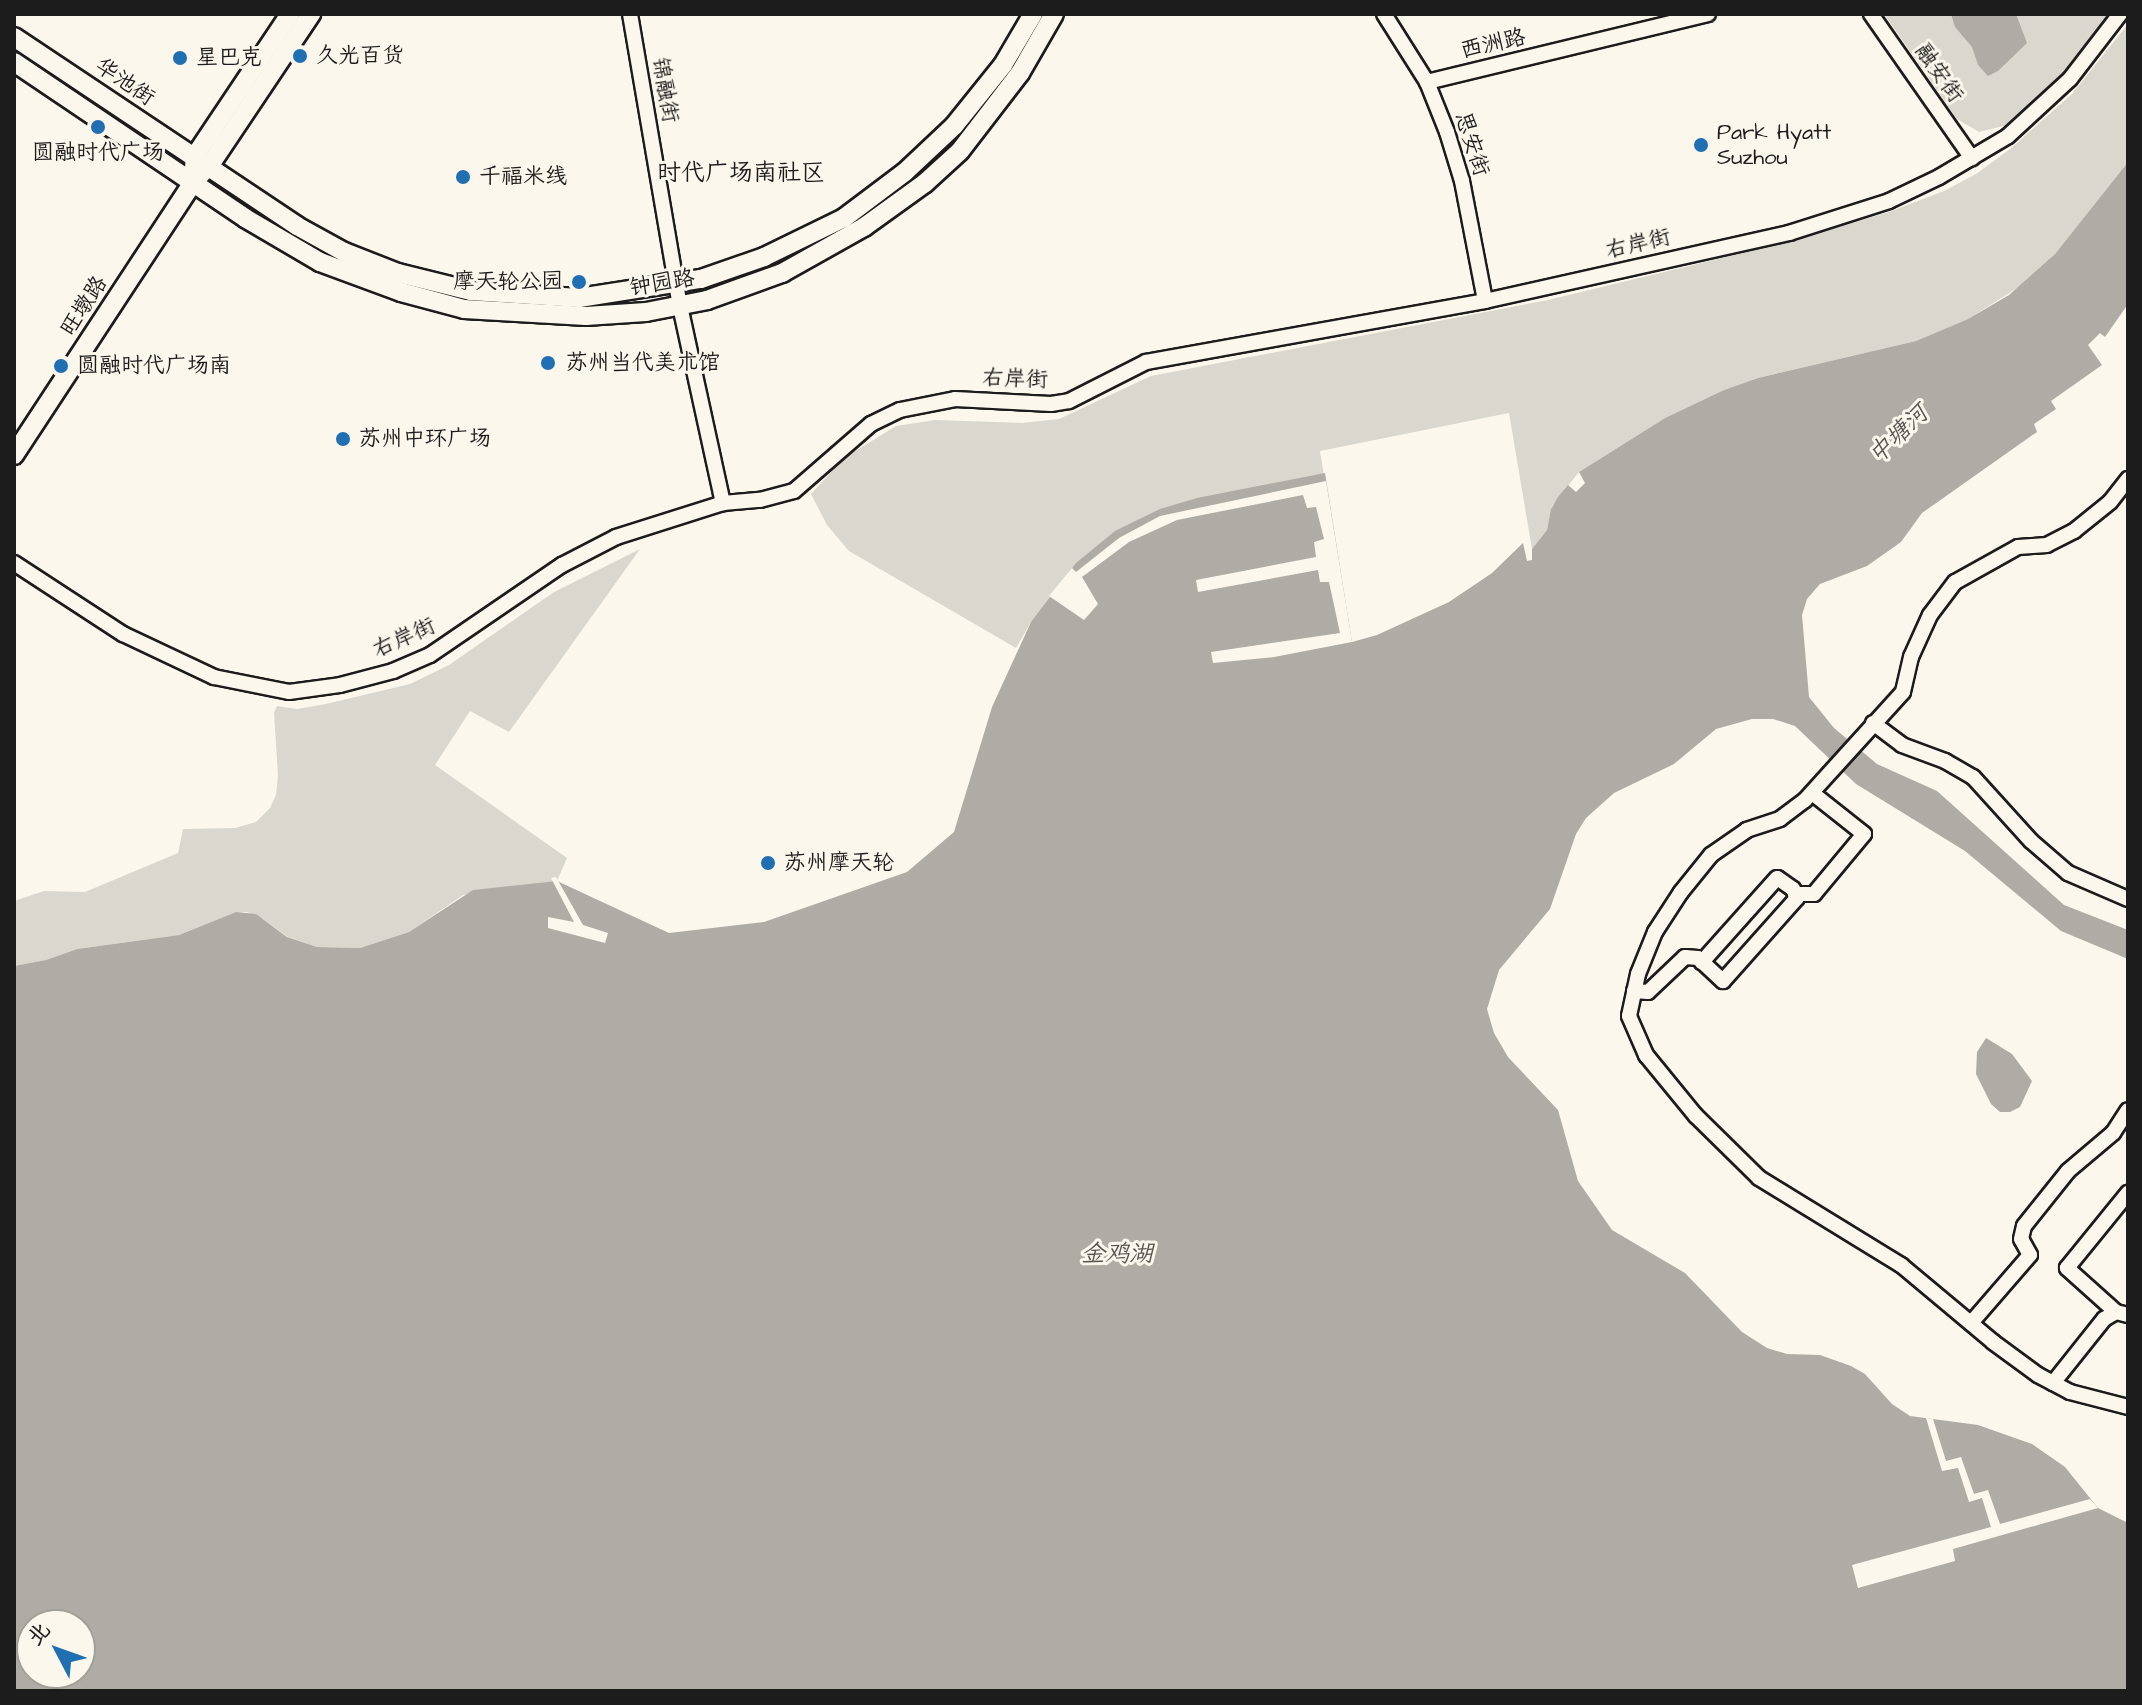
<!DOCTYPE html>
<html>
<head>
<meta charset="utf-8">
<style>
	body { margin:0 }
	#map { position:relative; width:2142px; height:1705px; overflow:hidden; background:#fbf7ec; font-family:"Architects Daughter","LXGW WenKai TC",sans-serif }
	div>[style] { position:absolute }
	.green>* { inset:0; background:#dad7ce }
	.water>* { inset:0; background:#afaca5 }
	.pier>* { inset:0; background:#fbf7ec }
	.roads { filter:drop-shadow(2px 0 #1c1c1c) drop-shadow(-2px 0 #1c1c1c) drop-shadow(0 2px #1c1c1c) drop-shadow(0 -2px #1c1c1c) }
	.minor>* { height:14px; margin:-7px; padding:0 7px; transform-origin:7px; border-radius:7px; background:#fbf7ec }
	.major>* { height:18px; margin:-9px; padding:0 9px; transform-origin:9px; border-radius:9px; background:#fbf7ec }
	.dots>* { width:22px; height:22px; translate:-50% -50%; box-sizing:border-box; border:4px solid #fbf7ec; border-radius:50% }
	span { translate:-50% -50%; white-space:nowrap; text-align:center; line-height:1.15; -webkit-text-stroke:6px #fbf7ec; paint-order:stroke }
	.street-label { font-size:22px; color:#1c1c1c }
	.poi-label { font-size:22px; color:#1c1c1c }
	.left { translate:0 -50%; text-align:left }
	.right { translate:-100% -50%; text-align:right }
	.neighbourhood-label { font-size:24px; color:#1c1c1c }
	.water-label { font-size:24px; color:#575653; font-style:italic }
	.frame { position:absolute; inset:0; border:16px solid #1c1c1c; pointer-events:none }
	.north { position:absolute; left:16px; top:1609px; width:80px; height:80px; box-sizing:border-box; background:#fbf7ec; border:2px solid #a29f99; border-radius:50%; rotate:311deg; font-size:22px; font-weight:700; line-height:32px; text-align:center; color:#1c1c1c }
	.north::after { content:''; display:block; margin:auto; width:28px; height:36px; background:#1f6fb2; clip-path:polygon(50% 0,100% 100%,50% 72%,0 100%) }
</style>
</head>
<body>
<div id="map">
	<div class="green">
		<div style="clip-path:polygon(1884px 14px,2112px 14px,2069px 70px,2011px 124px,1979px 132px,1957px 119px)"></div>
		<div style="clip-path:polygon(2128px 24px,2128px 162px,2055px 254px,2025px 283px,1968px 319px,1916px 341px,1758px 378px,1724px 390px,1665px 418px,1579px 472px,1552px 506px,1547px 530px,1532px 549px,1509px 413px,1320px 451px,1326px 488px,1031px 622px,1016px 648px,849px 551px,827px 525px,811px 494px,844px 458px,896px 426px,935px 420px,1022px 423px,1059px 419px,1151px 376px,1548px 300px,1780px 244px,1889px 212px,1944px 191px,1976px 174px,2010px 149px,2072px 94px)"></div>
		<div style="clip-path:polygon(640px 549px,509px 732px,470px 711px,435px 765px,567px 858px,557px 881px,463px 895px,409px 932px,360px 948px,317px 947px,288px 937px,263px 919px,247px 912px,236px 912px,179px 935px,77px 949px,46px 960px,14px 966px,14px 901px,44px 891px,85px 892px,178px 853px,183px 829px,235px 828px,256px 822px,270px 808px,276px 795px,278px 775px,274px 713px,277px 706px,297px 709px,326px 704px,410px 684px,449px 665px,554px 592px)"></div>
	</div>
	<div class="water">
		<div style="clip-path:polygon(1951px 14px,2016px 14px,2027px 43px,1998px 71px,1988px 76px,1978px 65px,1972px 47px,1955px 27px)"></div>
		<div style="clip-path:polygon(evenodd,2128px 162px,2128px 304px,2105px 337px,2100px 333px,2088px 345px,2102px 365px,2051px 401px,2056px 409px,2034px 424px,2037px 432px,1922px 513px,1901px 542px,1867px 566px,1820px 584px,1807px 599px,1802px 615px,1809px 697px,1834px 728px,1877px 764px,1937px 791px,2064px 905px,2128px 930px,2128px 959px,2061px 931px,1965px 851px,1856px 784px,1795px 726px,1773px 719px,1752px 719px,1716px 729px,1674px 764px,1614px 793px,1586px 818px,1576px 834px,1550px 909px,1499px 970px,1487px 1009px,1494px 1033px,1508px 1057px,1558px 1110px,1578px 1181px,1612px 1230px,1685px 1273px,1742px 1332px,1767px 1348px,1787px 1354px,1820px 1355px,1851px 1366px,1865px 1374px,1892px 1404px,1910px 1416px,1978px 1425px,2032px 1444px,2065px 1467px,2098px 1508px,2128px 1523px,2128px 1691px,14px 1691px,14px 966px,46px 960px,77px 949px,179px 935px,236px 912px,256px 914px,287px 937px,317px 947px,360px 948px,409px 932px,473px 890px,557px 881px,669px 933px,764px 922px,907px 872px,954px 832px,992px 707px,1031px 622px,1076px 563px,1115px 531px,1160px 509px,1197px 498px,1325px 473px,1352px 642px,1377px 635px,1449px 602px,1492px 573px,1523px 543px,1527px 561px,1532px 560px,1532px 549px,1547px 530px,1551px 509px,1558px 497px,1568px 485px,1576px 492px,1585px 483px,1579px 472px,1665px 418px,1724px 390px,1758px 378px,1916px 341px,1968px 319px,2009px 295px,2055px 254px,2128px 162px,32px 1625px,80px 1625px,80px 1673px,32px 1673px,32px 1625px)"></div>
		<div style="clip-path:polygon(1986px 1038px,2012px 1054px,2032px 1081px,2020px 1107px,2010px 1112px,2000px 1112px,1991px 1104px,1976px 1074px,1977px 1052px)"></div>
	</div>
	<div class="pier">
		<div style="clip-path:polygon(1326px 481px,1352px 642px,1274px 657px,1213px 663px,1211px 652px,1340px 633px,1329px 582px,1320px 582px,1318px 570px,1198px 592px,1196px 580px,1316px 557px,1314px 542px,1324px 539px,1316px 507px,1307px 508px,1303px 495px,1177px 520px,1129px 542px,1082px 577px,1098px 604px,1084px 620px,1049px 596px,1072px 568px,1076px 572px,1119px 538px,1160px 516px)"></div>
		<div style="clip-path:polygon(556px 877px,583px 925px,608px 933px,605px 943px,548px 928px,548px 917px,574px 922px,551px 878px)"></div>
		<div style="clip-path:polygon(1926px 1418px,1933px 1419px,1946px 1461px,1961px 1457px,1974px 1494px,1988px 1490px,2000px 1524px,2090px 1499px,2098px 1508px,1953px 1549px,1955px 1561px,1858px 1588px,1852px 1565px,1991px 1527px,1982px 1498px,1969px 1502px,1958px 1468px,1942px 1471px)"></div>
	</div>
	<div class="roads">
		<div class="minor">
			<div style="left:630px;top:14px;width:296px;rotate:80.3deg"></div>
			<div style="left:680px;top:306px;width:202px;rotate:77.7deg"></div>
			<div style="left:1384px;top:14px;width:80px;rotate:57.7deg"></div>
			<div style="left:1427px;top:82px;width:54px;rotate:68.2deg"></div>
			<div style="left:1447px;top:132px;width:51px;rotate:73deg"></div>
			<div style="left:1462px;top:181px;width:122px;rotate:79.1deg"></div>
			<div style="left:1871px;top:14px;width:176px;rotate:55deg"></div>
			<div style="left:1427px;top:82px;width:289px;rotate:-13.6deg"></div>
			<div style="left:2128px;top:479px;width:29px;rotate:128deg"></div>
			<div style="left:2110px;top:502px;width:46px;rotate:141.1deg"></div>
			<div style="left:2074px;top:531px;width:30px;rotate:153deg"></div>
			<div style="left:2047px;top:545px;width:29px;rotate:176deg"></div>
			<div style="left:2018px;top:547px;width:72px;rotate:150.9deg"></div>
			<div style="left:1955px;top:582px;width:41px;rotate:127.1deg"></div>
			<div style="left:1930px;top:615px;width:46px;rotate:114.3deg"></div>
			<div style="left:1911px;top:657px;width:36px;rotate:103deg"></div>
			<div style="left:1903px;top:692px;width:146px;rotate:132.2deg"></div>
			<div style="left:1805px;top:800px;width:31px;rotate:143deg"></div>
			<div style="left:1780px;top:819px;width:35px;rotate:162deg"></div>
			<div style="left:1747px;top:830px;width:44px;rotate:145.2deg"></div>
			<div style="left:1711px;top:855px;width:48px;rotate:129deg"></div>
			<div style="left:1681px;top:892px;width:48px;rotate:123deg"></div>
			<div style="left:1655px;top:932px;width:45px;rotate:112deg"></div>
			<div style="left:1638px;top:974px;width:43px;rotate:102.1deg"></div>
			<div style="left:1629px;top:1016px;width:43px;rotate:66.4deg"></div>
			<div style="left:1646px;top:1055px;width:79px;rotate:50.7deg"></div>
			<div style="left:1696px;top:1116px;width:88px;rotate:44.5deg"></div>
			<div style="left:1759px;top:1178px;width:167px;rotate:31.5deg"></div>
			<div style="left:1901px;top:1265px;width:120px;rotate:39.9deg"></div>
			<div style="left:1993px;top:1342px;width:56px;rotate:36.3deg"></div>
			<div style="left:2038px;top:1375px;width:36px;rotate:28deg"></div>
			<div style="left:2070px;top:1392px;width:60px;rotate:14.5deg"></div>
			<div style="left:14px;top:563px;width:130px;rotate:33.1deg"></div>
			<div style="left:123px;top:634px;width:101px;rotate:25.3deg"></div>
			<div style="left:214px;top:677px;width:76px;rotate:11.3deg"></div>
			<div style="left:289px;top:692px;width:51px;rotate:-7.8deg"></div>
			<div style="left:340px;top:685px;width:55px;rotate:-14.8deg"></div>
			<div style="left:393px;top:671px;width:40px;rotate:-23.4deg"></div>
			<div style="left:430px;top:655px;width:160px;rotate:-34.3deg"></div>
			<div style="left:562px;top:565px;width:61px;rotate:-27.4deg"></div>
			<div style="left:616px;top:537px;width:112px;rotate:-17.6deg"></div>
			<div style="left:723px;top:503px;width:37px;rotate:-5deg"></div>
			<div style="left:760px;top:500px;width:35px;rotate:-15deg"></div>
			<div style="left:794px;top:491px;width:102px;rotate:-41deg"></div>
			<div style="left:871px;top:424px;width:32px;rotate:-26deg"></div>
			<div style="left:900px;top:410px;width:56px;rotate:-11.3deg"></div>
			<div style="left:955px;top:399px;width:96px;rotate:3deg"></div>
			<div style="left:1051px;top:404px;width:18px;rotate:-9deg"></div>
			<div style="left:1069px;top:401px;width:86px;rotate:-26.9deg"></div>
			<div style="left:1146px;top:362px;width:344px;rotate:-10.2deg"></div>
			<div style="left:1485px;top:301px;width:312px;rotate:-12.6deg"></div>
			<div style="left:1789px;top:233px;width:105px;rotate:-17.7deg"></div>
			<div style="left:1889px;top:201px;width:55px;rotate:-25.6deg"></div>
			<div style="left:1939px;top:177px;width:80px;rotate:-30.7deg"></div>
			<div style="left:2008px;top:136px;width:84px;rotate:-42.6deg"></div>
			<div style="left:2070px;top:79px;width:82px;rotate:-52.4deg"></div>
			<div style="left:1873px;top:723px;width:36px;rotate:37deg"></div>
			<div style="left:1902px;top:745px;width:46px;rotate:20.4deg"></div>
			<div style="left:1945px;top:761px;width:32px;rotate:30deg"></div>
			<div style="left:1973px;top:777px;width:86px;rotate:47.8deg"></div>
			<div style="left:2031px;top:841px;width:49px;rotate:40.9deg"></div>
			<div style="left:2068px;top:873px;width:65px;rotate:23.4deg"></div>
			<div style="left:1795px;top:894px;width:19px"></div>
			<div style="left:1814px;top:894px;width:78px;rotate:-50.2deg"></div>
			<div style="left:1864px;top:834px;width:66px;rotate:-141.7deg"></div>
			<div style="left:1634px;top:991px;width:14px;rotate:4deg"></div>
			<div style="left:1648px;top:992px;width:51px;rotate:-43.4deg"></div>
			<div style="left:1685px;top:957px;width:13px;rotate:4deg"></div>
			<div style="left:1698px;top:958px;width:34px;rotate:43deg"></div>
			<div style="left:1723px;top:981px;width:111px;rotate:-48.3deg"></div>
			<div style="left:1797px;top:898px;width:10px;rotate:-114deg"></div>
			<div style="left:1793px;top:889px;width:19px;rotate:-145deg"></div>
			<div style="left:1777px;top:878px;width:113px;rotate:131.8deg"></div>
			<div style="left:2116px;top:1312px;width:66px;rotate:-138.1deg"></div>
			<div style="left:2067px;top:1268px;width:97px;rotate:-50.9deg"></div>
			<div style="left:1971px;top:1323px;width:90px;rotate:-49.1deg"></div>
			<div style="left:2030px;top:1255px;width:18px;rotate:-119deg"></div>
			<div style="left:2021px;top:1239px;width:13px;rotate:-77deg"></div>
			<div style="left:2024px;top:1226px;width:70px;rotate:-51.3deg"></div>
			<div style="left:2068px;top:1171px;width:59px;rotate:-40.2deg"></div>
			<div style="left:2113px;top:1133px;width:27px;rotate:-57deg"></div>
			<div style="left:2053px;top:1383px;width:82px;rotate:-51.4deg"></div>
			<div style="left:2104px;top:1319px;width:14px;rotate:-30deg"></div>
			<div style="left:2116px;top:1312px;width:12px;rotate:14deg"></div>
		</div>
		<div class="major">
			<div style="left:14px;top:37px;width:340px;rotate:33.7deg"></div>
			<div style="left:297px;top:226px;width:54px;rotate:29deg"></div>
			<div style="left:344px;top:252px;width:58px;rotate:21.3deg"></div>
			<div style="left:398px;top:273px;width:75px;rotate:13.9deg"></div>
			<div style="left:471px;top:291px;width:108px;rotate:3.7deg"></div>
			<div style="left:579px;top:298px;width:123px;rotate:-8.9deg"></div>
			<div style="left:701px;top:279px;width:67px;rotate:-19.2deg"></div>
			<div style="left:764px;top:257px;width:89px;rotate:-26deg"></div>
			<div style="left:844px;top:218px;width:76px;rotate:-37deg"></div>
			<div style="left:905px;top:172px;width:67px;rotate:-43.2deg"></div>
			<div style="left:954px;top:126px;width:78px;rotate:-51.2deg"></div>
			<div style="left:1003px;top:65px;width:59px;rotate:-59.5deg"></div>
			<div style="left:14px;top:62px;width:279px;rotate:34deg"></div>
			<div style="left:245px;top:218px;width:87px;rotate:30.4deg"></div>
			<div style="left:320px;top:262px;width:86px;rotate:20.3deg"></div>
			<div style="left:401px;top:292px;width:65px;rotate:15.1deg"></div>
			<div style="left:464px;top:309px;width:122px;rotate:3.3deg"></div>
			<div style="left:586px;top:316px;width:60px;rotate:-3.8deg"></div>
			<div style="left:646px;top:312px;width:62px;rotate:-11.1deg"></div>
			<div style="left:707px;top:300px;width:80px;rotate:-19.8deg"></div>
			<div style="left:782px;top:273px;width:94px;rotate:-29.3deg"></div>
			<div style="left:864px;top:227px;width:75px;rotate:-35.8deg"></div>
			<div style="left:925px;top:183px;width:47px;rotate:-42.4deg"></div>
			<div style="left:960px;top:151px;width:98px;rotate:-52.4deg"></div>
			<div style="left:1020px;top:73px;width:68px;rotate:-60deg"></div>
			<div style="left:194px;top:168px;width:12px;rotate:-85deg"></div>
			<div style="left:195px;top:156px;width:171px;rotate:-56.2deg"></div>
			<div style="left:14px;top:455px;width:326px;rotate:-56.7deg"></div>
			<div style="left:193px;top:182px;width:24px;rotate:-45deg"></div>
			<div style="left:210px;top:165px;width:182px;rotate:-56.2deg"></div>
		</div>
	</div>
	<div class="dots">
		<div style="left:300px;top:56px;background:#1f6fb2"></div>
		<div style="left:180px;top:58px;background:#1f6fb2"></div>
		<div style="left:98px;top:127px;background:#1f6fb2"></div>
		<div style="left:1701px;top:145px;background:#1f6fb2"></div>
		<div style="left:463px;top:177px;background:#1f6fb2"></div>
		<div style="left:579px;top:282px;background:#1f6fb2"></div>
		<div style="left:548px;top:363px;background:#1f6fb2"></div>
		<div style="left:61px;top:366px;background:#1f6fb2"></div>
		<div style="left:343px;top:439px;background:#1f6fb2"></div>
		<div style="left:768px;top:863px;background:#1f6fb2"></div>
	</div>
	<div class="street-label">
		<span style="left:1493px;top:44px;rotate:-13deg">西洲路</span>
		<span style="left:1939px;top:73px;rotate:55deg">融安街</span>
		<span style="left:125px;top:82px;rotate:34deg">华池街</span>
		<span style="left:665px;top:90px;rotate:80deg">锦融街</span>
		<span style="left:1472px;top:144px;rotate:72deg">思安街</span>
		<span style="left:1638px;top:244px;rotate:-13deg">右岸街</span>
		<span style="left:662px;top:283px;rotate:-9deg">钟园路</span>
		<span style="left:84px;top:306px;rotate:-57deg">旺墩路</span>
		<span style="left:1015px;top:379px;rotate:2deg">右岸街</span>
		<span style="left:404px;top:638px;rotate:-24deg">右岸街</span>
	</div>
	<div class="poi-label">
		<span class="left" style="left:316px;top:56px">久光百货</span>
		<span class="left" style="left:196px;top:58px">星巴克</span>
		<span class="left" style="left:1717px;top:145px">Park Hyatt<br>Suzhou</span>
		<span style="left:98px;top:153px">圆融时代广场</span>
		<span class="left" style="left:479px;top:177px">千福米线</span>
		<span class="right" style="left:563px;top:282px">摩天轮公园</span>
		<span class="left" style="left:566px;top:363px">苏州当代美术馆</span>
		<span class="left" style="left:77px;top:366px">圆融时代广场南</span>
		<span class="left" style="left:359px;top:439px">苏州中环广场</span>
		<span class="left" style="left:784px;top:863px">苏州摩天轮</span>
	</div>
	<div class="neighbourhood-label">
		<span style="left:741px;top:174px">时代广场南社区</span>
	</div>
	<div class="water-label">
		<span style="left:1899px;top:435px;rotate:-44deg">中塘河</span>
		<span style="left:1117px;top:1255px">金鸡湖</span>
	</div>
	<div class="frame"></div>
	<div class="north">北</div>
</div>
</body>
</html>
